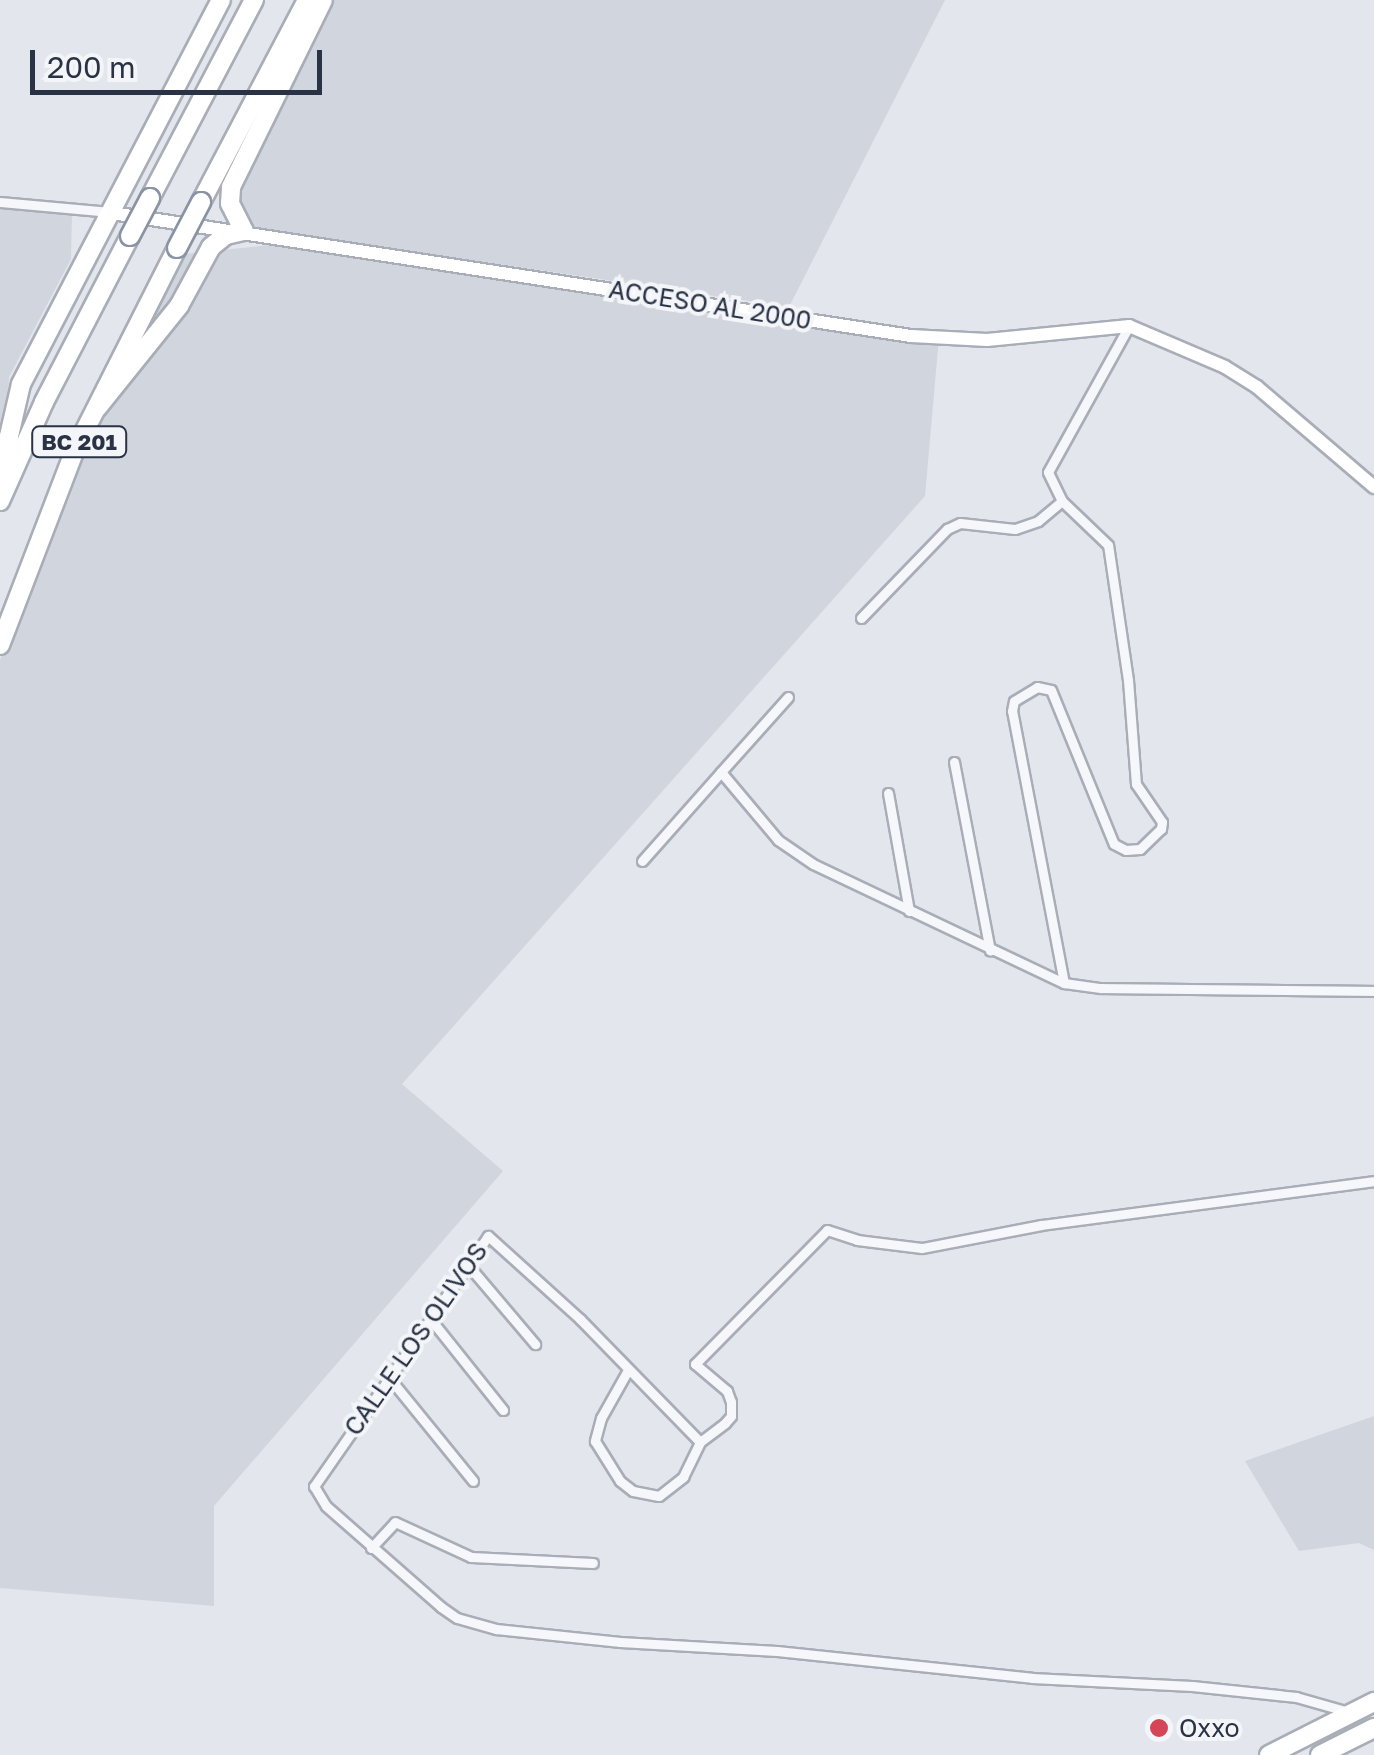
<!DOCTYPE html>
<html>
<head>
<meta charset="utf-8">
<style>
	body { margin:0 }
	#map { position:relative; width:1374px; height:1755px; overflow:hidden; background:#e3e6ec; font-family:"Golos Text",sans-serif }
	div>[style] { position:absolute }
	.built>* { inset:0; background:#d1d5de }
	.roads { filter:drop-shadow(2px 0 #a8adb7) drop-shadow(-2px 0 #a8adb7) drop-shadow(0 2px #a8adb7) drop-shadow(0 -2px #a8adb7) }
	.street>* { height:9px; margin:-4.5px; padding:0 4.5px; transform-origin:4.5px; border-radius:4.5px; background:#f6f7fa }
	.secondary>* { height:12px; margin:-6px; padding:0 6px; transform-origin:6px; border-radius:6px; background:#fff }
	.highway>* { height:18px; margin:-9px; padding:0 9px; transform-origin:9px; border-radius:9px; background:#fff }
	.bridges { filter:drop-shadow(2px 0 #8a93a3) drop-shadow(-2px 0 #8a93a3) drop-shadow(0 2px #8a93a3) drop-shadow(0 -2px #8a93a3) }
	.highway-bridge>* { height:18px; margin:-9px; padding:0 9px; transform-origin:9px; border-radius:9px; background:#fff }
	.dots>* { width:28px; height:28px; translate:-50% -50%; box-sizing:border-box; border:5px solid #f3f5f9; border-radius:50% }
	span { translate:-50% -50%; white-space:nowrap; text-align:center; line-height:1.15; -webkit-text-stroke:8px #f3f5f9; paint-order:stroke }
	.shield-label span { padding:2px 8px; background:#f3f5f9; border:2px solid; border-radius:8px; -webkit-text-stroke-width:0 }
	.shield-label { font-size:22px; color:#2a3345; font-weight:700 }
	.street-label { font-size:25px; color:#2a3345 }
	.poi-label { font-size:25px; color:#2a3345 }
	.left { translate:0 -50%; text-align:left }
	.scale { position:absolute; left:30px; top:50px; width:292px; height:45px; box-sizing:border-box; border:5px solid #2a3345; border-top:0; padding-left:12px; font-size:30px; line-height:35px; white-space:nowrap; color:#2a3345; -webkit-text-stroke:8px #f3f5f9; paint-order:stroke }
</style>
</head>
<body>
<div id="map">
	<div class="built">
		<div style="clip-path:polygon(331px 0,945px 0,789px 307px,254px 228px,238px 194px)"></div>
		<div style="clip-path:polygon(0 202px,72px 212px,71px 259px,9px 377px,7px 483px,0 502px)"></div>
		<div style="clip-path:polygon(309px 241px,939px 337px,925px 496px,402px 1084px,503px 1171px,214px 1506px,214px 1606px,0 1588px,0 660px,75px 450px,174px 255px)"></div>
		<div style="clip-path:polygon(1374px 1416px,1374px 1550px,1359px 1543px,1299px 1551px,1245px 1461px)"></div>
	</div>
	<div class="roads">
		<div class="street">
			<div style="left:0;top:202px;width:109px;rotate:5.2deg"></div>
			<div style="left:861px;top:618px;width:124px;rotate:-46deg"></div>
			<div style="left:947px;top:529px;width:14px;rotate:-25deg"></div>
			<div style="left:960px;top:523px;width:55px;rotate:6.2deg"></div>
			<div style="left:1015px;top:529px;width:24px;rotate:-19deg"></div>
			<div style="left:1038px;top:521px;width:31px;rotate:-40deg"></div>
			<div style="left:788px;top:697px;width:101px;rotate:131.8deg"></div>
			<div style="left:721px;top:772px;width:89px;rotate:50deg"></div>
			<div style="left:778px;top:840px;width:42px;rotate:34.4deg"></div>
			<div style="left:813px;top:864px;width:278px;rotate:25.4deg"></div>
			<div style="left:1064px;top:983px;width:37px;rotate:8deg"></div>
			<div style="left:1101px;top:988px;width:273px;rotate:0.6deg"></div>
			<div style="left:954px;top:762px;width:192px;rotate:79.2deg"></div>
			<div style="left:888px;top:793px;width:120px;rotate:79.9deg"></div>
			<div style="left:642px;top:861px;width:119px;rotate:-48.4deg"></div>
			<div style="left:1064px;top:983px;width:277px;rotate:-100.8deg"></div>
			<div style="left:1012px;top:711px;width:10px;rotate:-79deg"></div>
			<div style="left:1014px;top:701px;width:27px;rotate:-31deg"></div>
			<div style="left:1037px;top:687px;width:14px;rotate:12deg"></div>
			<div style="left:1051px;top:690px;width:166px;rotate:67.8deg"></div>
			<div style="left:1114px;top:844px;width:13px;rotate:27deg"></div>
			<div style="left:1126px;top:850px;width:14px;rotate:-4deg"></div>
			<div style="left:1140px;top:849px;width:29px;rotate:-44deg"></div>
			<div style="left:1161px;top:829px;width:7px;rotate:-82deg"></div>
			<div style="left:1162px;top:822px;width:46px;rotate:-124.4deg"></div>
			<div style="left:1136px;top:784px;width:104px;rotate:-94.4deg"></div>
			<div style="left:1128px;top:680px;width:136px;rotate:-98.4deg"></div>
			<div style="left:1108px;top:545px;width:64px;rotate:-136.3deg"></div>
			<div style="left:1062px;top:501px;width:32px;rotate:-116deg"></div>
			<div style="left:1048px;top:472px;width:167px;rotate:-61deg"></div>
			<div style="left:468px;top:1265px;width:104px;rotate:49.7deg"></div>
			<div style="left:432px;top:1321px;width:114px;rotate:51.4deg"></div>
			<div style="left:628px;top:1370px;width:55px;rotate:119.4deg"></div>
			<div style="left:601px;top:1418px;width:24px;rotate:105deg"></div>
			<div style="left:595px;top:1441px;width:47px;rotate:58deg"></div>
			<div style="left:620px;top:1481px;width:16px;rotate:38deg"></div>
			<div style="left:633px;top:1491px;width:26px;rotate:11deg"></div>
			<div style="left:659px;top:1496px;width:31px;rotate:-38deg"></div>
			<div style="left:683px;top:1477px;width:39px;rotate:-64deg"></div>
			<div style="left:391px;top:1380px;width:130px;rotate:50.9deg"></div>
			<div style="left:700px;top:1442px;width:172px;rotate:-134.3deg"></div>
			<div style="left:580px;top:1319px;width:124px;rotate:-137.9deg"></div>
			<div style="left:488px;top:1236px;width:305px;rotate:124.8deg"></div>
			<div style="left:314px;top:1486px;width:23px;rotate:59deg"></div>
			<div style="left:326px;top:1506px;width:153px;rotate:41.3deg"></div>
			<div style="left:441px;top:1607px;width:19px;rotate:35deg"></div>
			<div style="left:457px;top:1618px;width:41px;rotate:15.8deg"></div>
			<div style="left:496px;top:1629px;width:125px;rotate:6deg"></div>
			<div style="left:620px;top:1642px;width:157px;rotate:3.3deg"></div>
			<div style="left:777px;top:1651px;width:256px;rotate:6deg"></div>
			<div style="left:1032px;top:1678px;width:160px;rotate:2.9deg"></div>
			<div style="left:1192px;top:1686px;width:105px;rotate:6deg"></div>
			<div style="left:1296px;top:1697px;width:55px;rotate:15.8deg"></div>
			<div style="left:700px;top:1442px;width:31px;rotate:-37deg"></div>
			<div style="left:725px;top:1423px;width:9px;rotate:-49deg"></div>
			<div style="left:731px;top:1416px;width:14px;rotate:-90deg"></div>
			<div style="left:731px;top:1402px;width:12px;rotate:-110deg"></div>
			<div style="left:727px;top:1391px;width:42px;rotate:-139.8deg"></div>
			<div style="left:695px;top:1364px;width:188px;rotate:-45.4deg"></div>
			<div style="left:827px;top:1230px;width:32px;rotate:18deg"></div>
			<div style="left:857px;top:1240px;width:65px;rotate:7deg"></div>
			<div style="left:922px;top:1248px;width:121px;rotate:-10.9deg"></div>
			<div style="left:1041px;top:1225px;width:336px;rotate:-7.5deg"></div>
			<div style="left:371px;top:1548px;width:35px;rotate:-47deg"></div>
			<div style="left:395px;top:1522px;width:84px;rotate:24.7deg"></div>
			<div style="left:471px;top:1557px;width:122px;rotate:2.8deg"></div>
		</div>
		<div class="secondary">
			<div style="left:112px;top:213px;width:808px;rotate:8.75deg"></div>
			<div style="left:911px;top:336px;width:76px;rotate:3deg"></div>
			<div style="left:987px;top:340px;width:143px;rotate:-5.6deg"></div>
			<div style="left:1129px;top:326px;width:104px;rotate:23.1deg"></div>
			<div style="left:1225px;top:367px;width:38px;rotate:32deg"></div>
			<div style="left:1257px;top:387px;width:154px;rotate:40.5deg"></div>
		</div>
		<div class="highway">
			<div style="left:150px;top:198px;width:224px;rotate:-62.3deg"></div>
			<div style="left:201px;top:202px;width:228px;rotate:-62.3deg"></div>
			<div style="left:97px;top:408px;width:131px;rotate:-51.2deg"></div>
			<div style="left:179px;top:306px;width:67px;rotate:-61.5deg"></div>
			<div style="left:211px;top:247px;width:19px;rotate:-39deg"></div>
			<div style="left:226px;top:235px;width:18px;rotate:-13deg"></div>
			<div style="left:244px;top:231px;width:31px;rotate:-117deg"></div>
			<div style="left:230px;top:203px;width:16px;rotate:-86deg"></div>
			<div style="left:231px;top:187px;width:208px;rotate:-63.8deg"></div>
			<div style="left:7px;top:483px;width:47px;rotate:-87.6deg"></div>
			<div style="left:9px;top:436px;width:53px;rotate:-77deg"></div>
			<div style="left:21px;top:384px;width:433px;rotate:-62.5deg"></div>
			<div style="left:0;top:501px;width:108px;rotate:-66deg"></div>
			<div style="left:44px;top:402px;width:187px;rotate:-62.6deg"></div>
			<div style="left:0;top:645px;width:209px;rotate:-69deg"></div>
			<div style="left:75px;top:450px;width:226px;rotate:-63.2deg"></div>
			<div style="left:1269px;top:1755px;width:118px;rotate:-26.8deg"></div>
			<div style="left:1320px;top:1755px;width:60px;rotate:-26.6deg"></div>
		</div>
	</div>
	<div class="bridges">
		<div class="highway-bridge">
			<div style="left:130px;top:236px;width:43px;rotate:-62.2deg"></div>
			<div style="left:177px;top:248px;width:52px;rotate:-62.4deg"></div>
		</div>
	</div>
	<div class="dots">
		<div style="left:1159px;top:1728px;background:#d44557"></div>
	</div>
	<div class="shield-label">
		<span style="left:79px;top:442px">BC 201</span>
	</div>
	<div class="street-label">
		<span style="left:710px;top:305px;rotate:9deg">ACCESO AL 2000</span>
		<span style="left:416px;top:1339px;rotate:-55deg">CALLE LOS OLIVOS</span>
	</div>
	<div class="poi-label">
		<span class="left" style="left:1179px;top:1728px">Oxxo</span>
	</div>
	<div class="scale">200 m</div>
</div>
</body>
</html>
